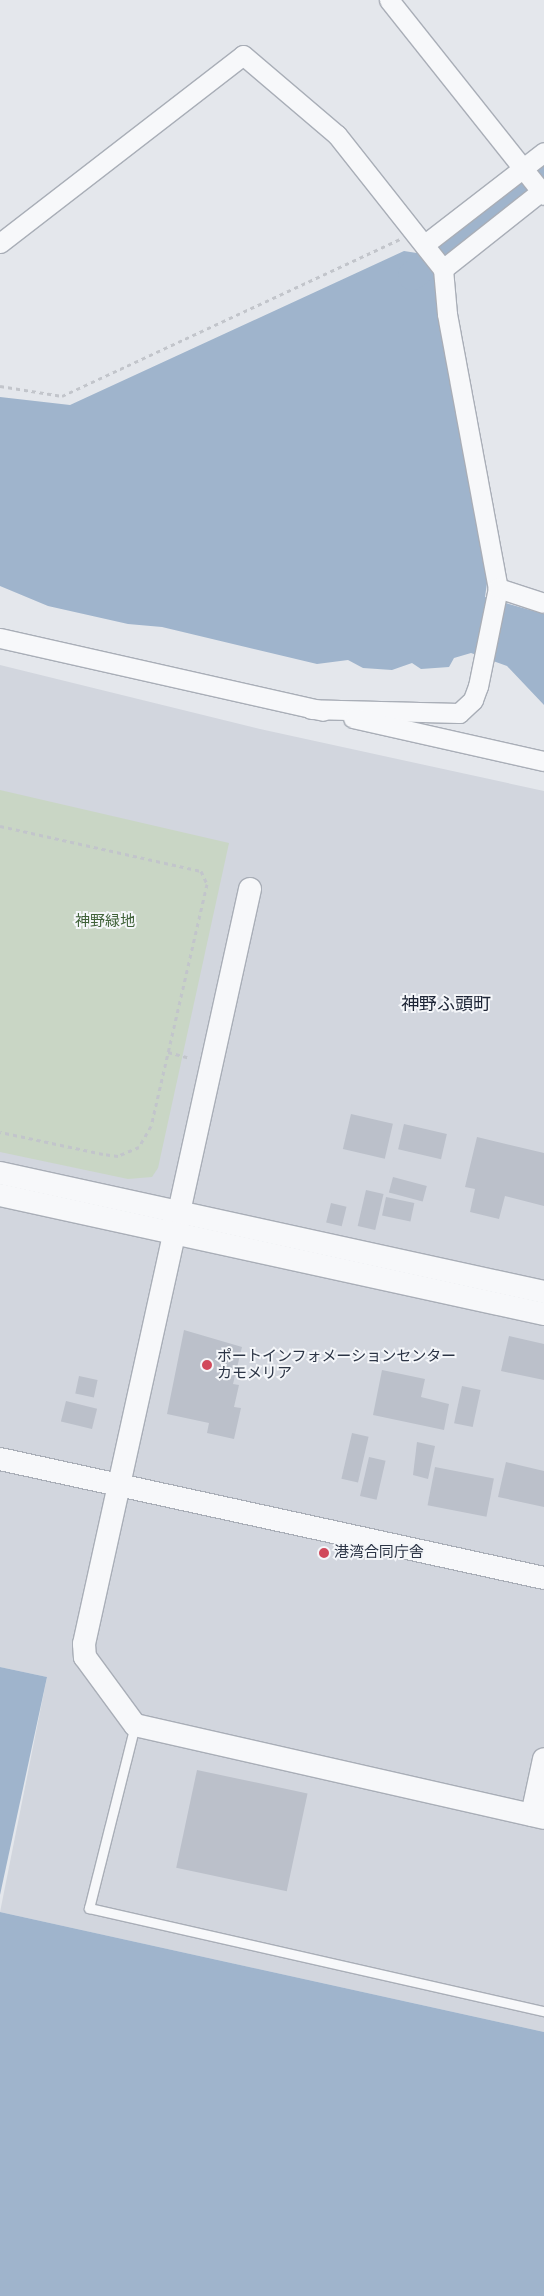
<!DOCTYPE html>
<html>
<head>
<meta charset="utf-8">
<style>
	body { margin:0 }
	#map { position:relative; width:544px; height:2296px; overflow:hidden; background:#e4e7ec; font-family:Figtree,"Noto Sans JP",sans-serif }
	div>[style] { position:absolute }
	.built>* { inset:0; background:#d2d6de }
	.green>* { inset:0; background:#c9d6c5 }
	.water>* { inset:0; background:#9fb4cc }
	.river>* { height:29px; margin:-14.5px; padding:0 14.5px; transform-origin:14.5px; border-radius:14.5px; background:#9fb4cc }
	.building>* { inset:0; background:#bbc0ca; transform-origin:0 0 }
	.path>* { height:3px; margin-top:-1.5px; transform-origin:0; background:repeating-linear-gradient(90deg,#c2c5cb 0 4px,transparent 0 8px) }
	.roads { filter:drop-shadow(1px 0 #a9aeb7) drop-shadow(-1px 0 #a9aeb7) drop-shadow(0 1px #a9aeb7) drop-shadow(0 -1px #a9aeb7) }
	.service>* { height:9px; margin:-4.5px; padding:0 4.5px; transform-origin:4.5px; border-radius:4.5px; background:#f7f8fa }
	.minor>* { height:19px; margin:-9.5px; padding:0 9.5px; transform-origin:9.5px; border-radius:9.5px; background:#f7f8fa }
	.tertiary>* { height:22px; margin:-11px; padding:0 11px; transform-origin:11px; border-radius:11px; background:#f7f8fa }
	.dots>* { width:14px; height:14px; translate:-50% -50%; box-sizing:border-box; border:2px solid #f4f6f9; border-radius:50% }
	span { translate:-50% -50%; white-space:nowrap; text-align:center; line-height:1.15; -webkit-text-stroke:4px #f4f6f9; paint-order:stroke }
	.park-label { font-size:15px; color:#3f6138 }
	.poi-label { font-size:15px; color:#2b3445 }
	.left { translate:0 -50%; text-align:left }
	.quarter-label { font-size:18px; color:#1d2536 }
</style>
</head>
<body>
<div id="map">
	<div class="built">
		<div style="clip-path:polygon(0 665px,260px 729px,544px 791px,544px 2032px,0 1912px,47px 1677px,0 1667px)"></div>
	</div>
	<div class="green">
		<div style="clip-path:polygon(0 790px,229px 843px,158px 1168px,152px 1177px,128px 1179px,0 1152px)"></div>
	</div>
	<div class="water">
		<div style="clip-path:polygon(404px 251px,423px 254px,433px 265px,489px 569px,485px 597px,544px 614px,544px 705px,507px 666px,471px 653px,454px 658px,449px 667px,421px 669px,412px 663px,392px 670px,363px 668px,348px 660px,317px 664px,162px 627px,128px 624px,48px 606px,0 586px,0 397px,70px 405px)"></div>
		<div style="clip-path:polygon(0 1667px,47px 1677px,0 1895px)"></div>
		<div style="clip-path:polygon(0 1912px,544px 2032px,544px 2296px,0 2296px)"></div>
	</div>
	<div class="river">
		<div style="left:412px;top:275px;width:170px;rotate:-39deg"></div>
	</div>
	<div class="building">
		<div style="left:351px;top:1114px;width:43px;height:36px;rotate:13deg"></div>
		<div style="left:404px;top:1124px;width:44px;height:26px;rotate:13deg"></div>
		<div style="clip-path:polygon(477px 1137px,544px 1153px,544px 1206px,505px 1196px,499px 1219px,470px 1212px,475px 1189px,465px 1187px)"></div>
		<div style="left:393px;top:1177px;width:35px;height:16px;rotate:15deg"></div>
		<div style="left:366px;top:1190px;width:18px;height:37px;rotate:13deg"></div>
		<div style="left:386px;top:1197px;width:29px;height:19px;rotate:12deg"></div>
		<div style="left:331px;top:1203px;width:16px;height:20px;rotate:14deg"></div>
		<div style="clip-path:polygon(184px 1330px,242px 1347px,233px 1384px,239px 1385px,234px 1407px,241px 1408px,234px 1439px,207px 1433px,209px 1423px,167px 1414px)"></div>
		<div style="clip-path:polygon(509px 1336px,544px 1344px,544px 1380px,501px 1371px)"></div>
		<div style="clip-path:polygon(382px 1370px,425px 1379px,421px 1397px,449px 1404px,444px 1430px,373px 1415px)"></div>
		<div style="left:79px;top:1376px;width:19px;height:18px;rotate:12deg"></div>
		<div style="left:462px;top:1386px;width:19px;height:38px;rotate:12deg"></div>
		<div style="left:66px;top:1401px;width:32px;height:21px;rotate:14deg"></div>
		<div style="left:352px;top:1433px;width:17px;height:47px;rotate:13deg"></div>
		<div style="clip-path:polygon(417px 1442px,435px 1446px,428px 1479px,413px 1475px)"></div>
		<div style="left:369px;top:1457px;width:17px;height:40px;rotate:13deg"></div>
		<div style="clip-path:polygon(506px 1462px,544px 1471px,544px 1507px,498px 1497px)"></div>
		<div style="left:435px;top:1467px;width:60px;height:39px;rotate:11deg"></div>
		<div style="left:197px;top:1770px;width:113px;height:100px;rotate:12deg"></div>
	</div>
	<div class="path">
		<div style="left:0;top:386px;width:63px;rotate:9.2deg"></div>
		<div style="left:62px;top:396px;width:373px;rotate:-24.9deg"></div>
		<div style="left:0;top:826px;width:206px;rotate:12.6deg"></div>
		<div style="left:201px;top:871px;width:14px;rotate:65deg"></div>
		<div style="left:207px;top:884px;width:248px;rotate:103deg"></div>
		<div style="left:151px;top:1126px;width:24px;rotate:120deg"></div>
		<div style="left:139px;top:1147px;width:23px;rotate:157deg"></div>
		<div style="left:118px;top:1156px;width:15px;rotate:-172deg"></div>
		<div style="left:103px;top:1154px;width:105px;rotate:-167.9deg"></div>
		<div style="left:168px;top:1052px;width:20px;rotate:15deg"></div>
	</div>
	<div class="roads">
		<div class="service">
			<div style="left:135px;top:1725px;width:189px;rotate:104.1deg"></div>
			<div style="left:89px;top:1908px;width:467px;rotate:12.8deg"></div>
		</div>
		<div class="minor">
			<div style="left:389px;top:0;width:249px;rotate:51.5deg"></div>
			<div style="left:0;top:243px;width:307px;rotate:-37.7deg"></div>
			<div style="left:243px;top:55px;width:123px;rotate:40.4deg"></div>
			<div style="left:337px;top:135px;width:171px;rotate:51.7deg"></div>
			<div style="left:443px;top:269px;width:45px;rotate:84.9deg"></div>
			<div style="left:447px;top:314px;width:279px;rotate:79.5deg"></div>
			<div style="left:498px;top:588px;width:100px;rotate:101.5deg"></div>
			<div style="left:478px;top:686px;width:15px;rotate:110deg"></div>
			<div style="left:473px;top:700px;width:19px;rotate:137deg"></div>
			<div style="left:459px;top:713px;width:148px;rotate:-178.5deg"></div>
			<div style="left:425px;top:244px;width:150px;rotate:-37.7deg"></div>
			<div style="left:443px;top:269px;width:129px;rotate:-38.4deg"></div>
			<div style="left:498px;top:588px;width:48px;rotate:18.1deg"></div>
			<div style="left:0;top:638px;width:331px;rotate:12.7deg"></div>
			<div style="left:353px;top:718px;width:196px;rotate:12.7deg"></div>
		</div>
		<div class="tertiary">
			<div style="left:250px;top:889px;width:773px;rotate:102.4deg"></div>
			<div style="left:84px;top:1644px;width:13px;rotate:86deg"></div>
			<div style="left:85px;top:1657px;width:84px;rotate:53.7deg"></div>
			<div style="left:135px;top:1725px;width:419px;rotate:12.8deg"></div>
			<div style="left:0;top:1173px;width:557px;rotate:12.34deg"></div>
			<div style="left:0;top:1195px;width:557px;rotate:12.34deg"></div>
			<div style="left:0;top:1459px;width:557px;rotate:12.34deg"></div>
			<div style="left:532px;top:1815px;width:57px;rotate:-77.9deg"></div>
		</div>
	</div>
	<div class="dots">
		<div style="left:207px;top:1365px;background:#d1495b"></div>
		<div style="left:324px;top:1553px;background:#d1495b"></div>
	</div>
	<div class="park-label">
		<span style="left:105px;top:922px">神野緑地</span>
	</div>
	<div class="poi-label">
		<span class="left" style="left:217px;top:1365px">ポートインフォメーションセンター<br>カモメリア</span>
		<span class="left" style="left:334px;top:1553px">港湾合同庁舎</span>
	</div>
	<div class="quarter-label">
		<span style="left:446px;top:1004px">神野ふ頭町</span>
	</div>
</div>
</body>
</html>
